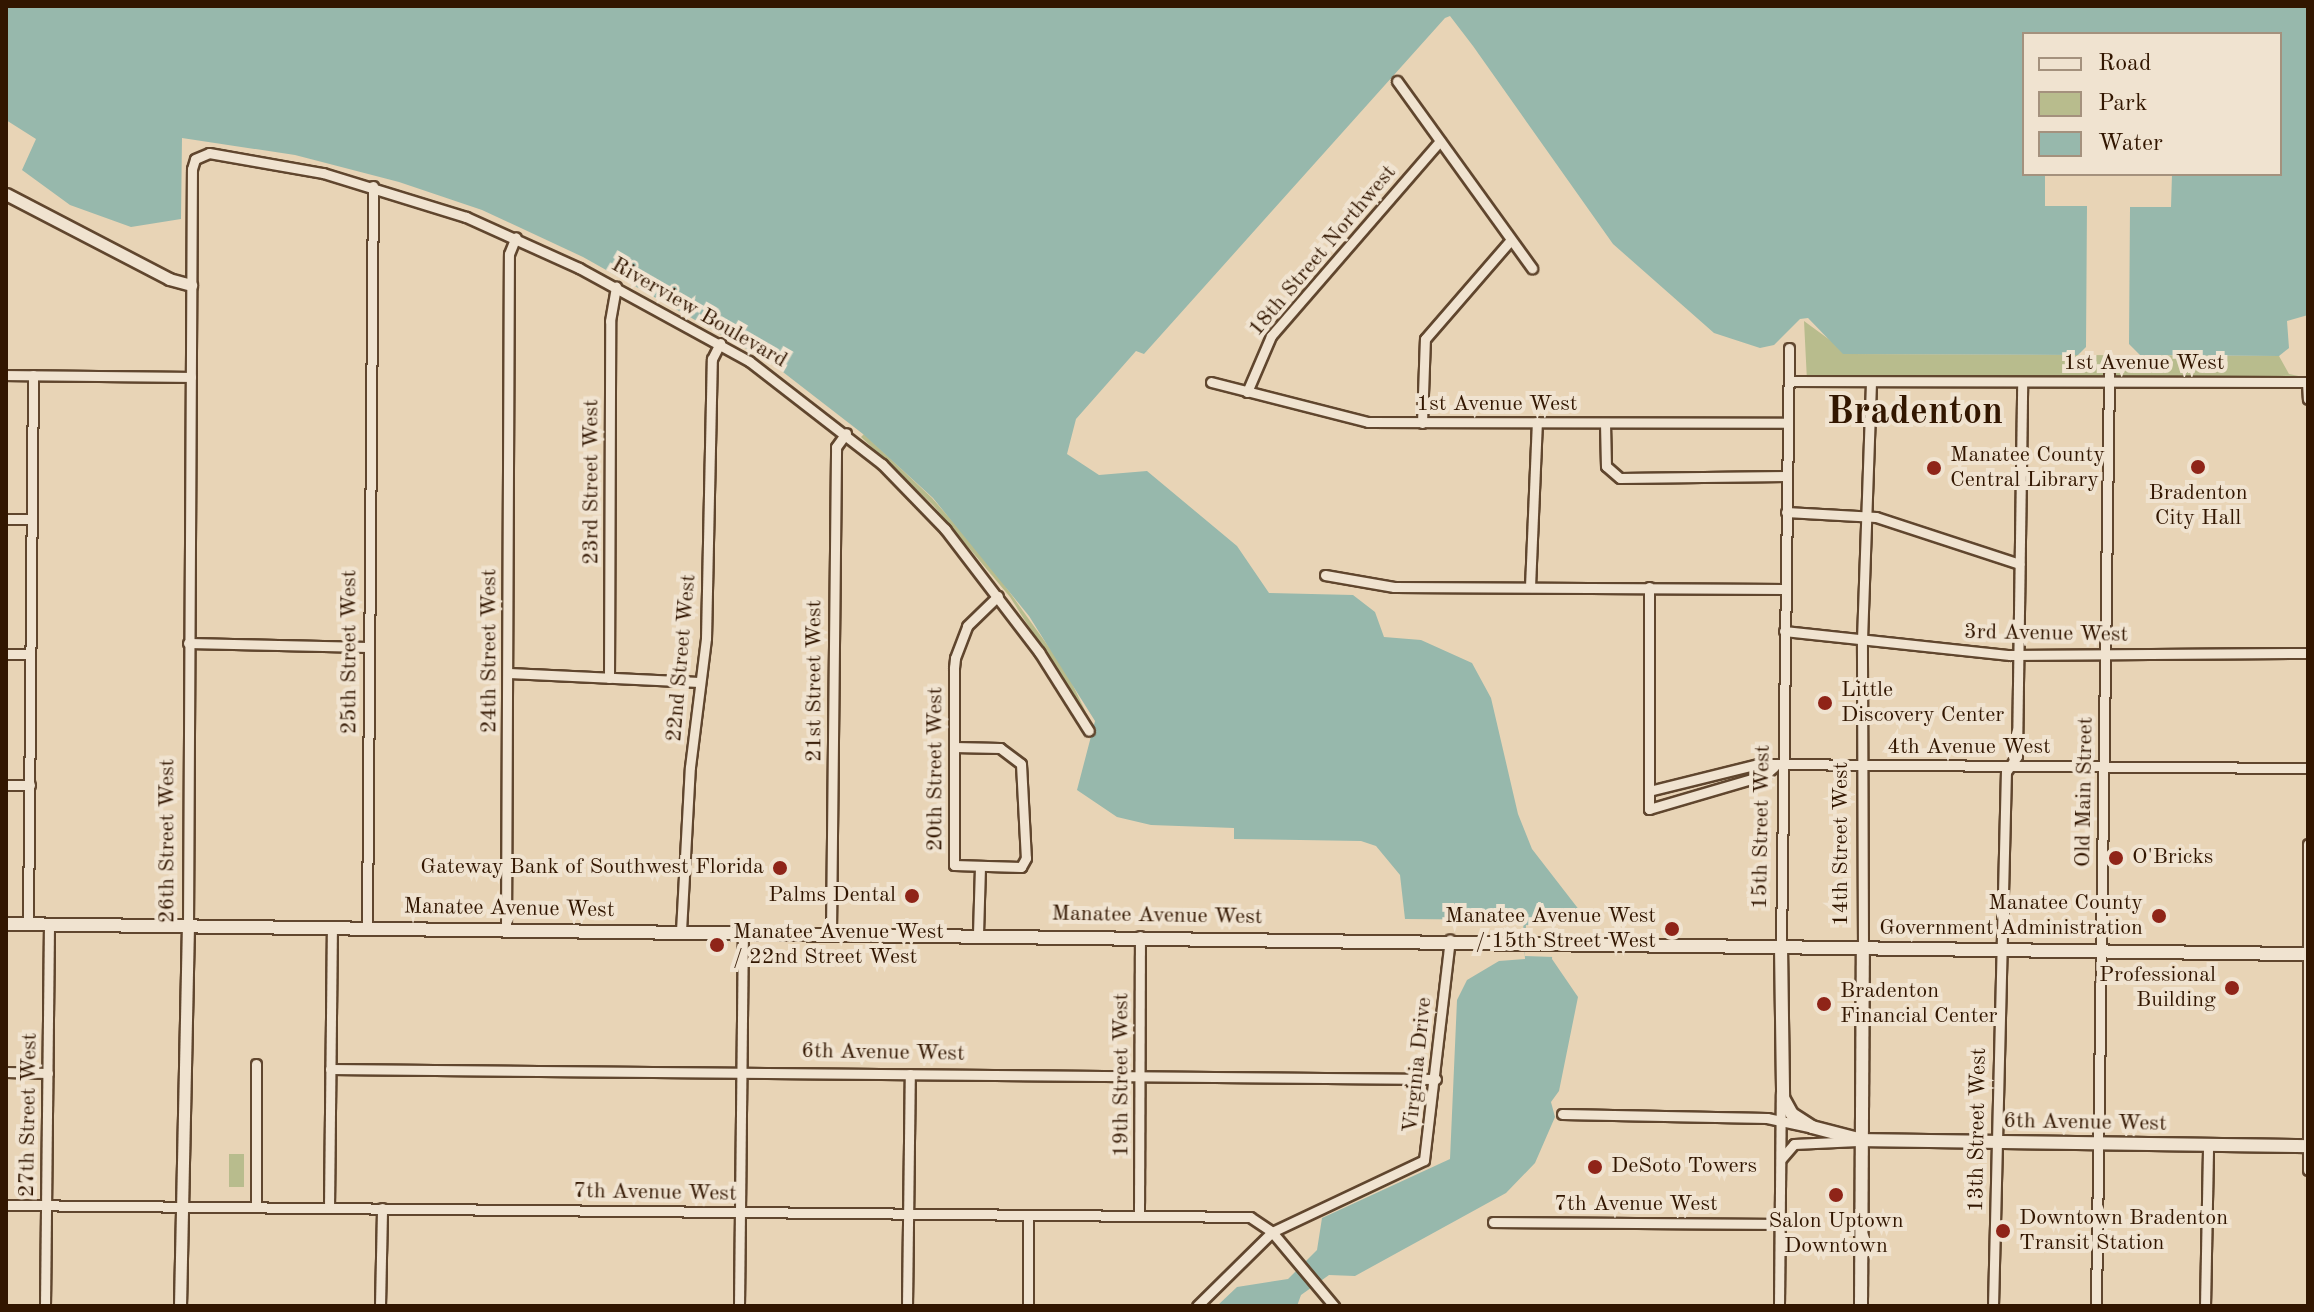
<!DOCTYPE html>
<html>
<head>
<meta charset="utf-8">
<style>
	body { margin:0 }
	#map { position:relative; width:2314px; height:1312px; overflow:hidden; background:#e8d4b6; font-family:"Old Standard TT",serif }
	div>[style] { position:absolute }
	.green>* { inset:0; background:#b8bc8d; transform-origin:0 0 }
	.water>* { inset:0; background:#97b8ac }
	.pier>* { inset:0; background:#e8d4b6; transform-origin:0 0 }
	.roads { filter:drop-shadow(2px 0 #60462e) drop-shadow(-2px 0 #60462e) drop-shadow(0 2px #60462e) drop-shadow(0 -2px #60462e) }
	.minor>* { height:9px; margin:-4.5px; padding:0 4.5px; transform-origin:4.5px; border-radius:4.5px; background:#f0e3d0 }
	.tertiary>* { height:11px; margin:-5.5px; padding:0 5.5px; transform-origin:5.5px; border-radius:5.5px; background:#f0e3d0 }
	.secondary>* { height:12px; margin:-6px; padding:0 6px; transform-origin:6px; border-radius:6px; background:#f0e3d0 }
	.dots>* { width:22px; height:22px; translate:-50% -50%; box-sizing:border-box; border:4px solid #f0e3d0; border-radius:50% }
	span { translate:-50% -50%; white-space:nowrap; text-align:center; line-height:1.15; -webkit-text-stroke:8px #f0e3d0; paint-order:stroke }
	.street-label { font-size:22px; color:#321600 }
	.poi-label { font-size:22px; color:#321600 }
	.left { translate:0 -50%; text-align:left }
	.right { translate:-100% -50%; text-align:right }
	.town-label { font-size:38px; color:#321600; font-weight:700 }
	.frame { position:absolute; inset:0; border:8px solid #321600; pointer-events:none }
	.legend { position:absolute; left:2022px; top:32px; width:260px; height:144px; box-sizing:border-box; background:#f0e3d0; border:2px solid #a4917d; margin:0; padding:10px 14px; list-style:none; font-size:24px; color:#321600 }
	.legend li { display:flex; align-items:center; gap:16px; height:40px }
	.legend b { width:40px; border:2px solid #a4917d }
</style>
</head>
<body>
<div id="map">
	<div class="green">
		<div style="clip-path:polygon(1804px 321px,1849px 354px,2279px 356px,2289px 374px,2308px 378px,1807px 381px)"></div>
		<div style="clip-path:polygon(864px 434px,932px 498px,988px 562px,1066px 671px,1093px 727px,1010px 597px,933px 505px,861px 437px)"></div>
		<div style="left:229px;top:1154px;width:15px;height:33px"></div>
	</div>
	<div class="water">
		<div style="clip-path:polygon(6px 6px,2308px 6px,2308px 315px,2287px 321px,2289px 348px,2279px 356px,2140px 355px,2129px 344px,2130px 207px,2171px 207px,2172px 174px,2280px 174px,2280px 34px,2024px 34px,2024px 174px,2045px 174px,2045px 206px,2087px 206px,2086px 347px,2078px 355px,1843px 354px,1808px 318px,1800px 319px,1774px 345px,1760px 348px,1714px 333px,1613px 244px,1473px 46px,1450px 16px,1445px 18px,1144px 354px,1136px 351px,1076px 419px,1067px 454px,1099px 475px,1147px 471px,1237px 546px,1269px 593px,1353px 595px,1375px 612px,1384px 637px,1421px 640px,1472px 663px,1491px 698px,1518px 814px,1532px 849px,1580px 911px,1583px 922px,1555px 922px,1552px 959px,1578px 997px,1559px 1091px,1551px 1102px,1555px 1117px,1535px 1163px,1506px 1193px,1355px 1276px,1329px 1275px,1301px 1295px,1297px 1306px,1217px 1306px,1237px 1287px,1288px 1279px,1317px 1250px,1322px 1218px,1450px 1159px,1457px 1000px,1467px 980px,1499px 961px,1525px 959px,1523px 920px,1405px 919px,1400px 875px,1376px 846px,1361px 841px,1234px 839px,1234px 828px,1151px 825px,1117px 817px,1077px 790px,1095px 721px,1029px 616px,933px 498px,863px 434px,770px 362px,583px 257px,482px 210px,399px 182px,295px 155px,182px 138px,181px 219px,131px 227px,70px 205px,22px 170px,36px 139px,6px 120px)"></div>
	</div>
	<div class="pier">
		<div style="left:1526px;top:925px;width:29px;height:31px;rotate:2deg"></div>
	</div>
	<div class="roads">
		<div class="minor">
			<div style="left:1397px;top:81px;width:231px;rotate:54.2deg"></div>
			<div style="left:6px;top:375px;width:185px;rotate:0.6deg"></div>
			<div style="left:1789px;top:381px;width:518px;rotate:0.11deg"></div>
			<div style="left:2307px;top:382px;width:17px;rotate:87deg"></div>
			<div style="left:1211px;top:382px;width:162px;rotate:14.3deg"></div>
			<div style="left:1368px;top:422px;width:419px;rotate:0.1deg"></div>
			<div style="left:1247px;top:392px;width:61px;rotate:-66.8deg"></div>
			<div style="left:1271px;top:336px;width:258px;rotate:-49.1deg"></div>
			<div style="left:1422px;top:423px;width:84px;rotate:-88deg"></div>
			<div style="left:1425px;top:339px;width:130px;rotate:-49.1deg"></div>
			<div style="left:1605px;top:423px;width:43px;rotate:88.7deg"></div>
			<div style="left:1606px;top:466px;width:18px;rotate:41deg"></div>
			<div style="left:1620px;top:478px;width:166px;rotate:-0.7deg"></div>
			<div style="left:1786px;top:512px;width:90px;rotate:3.2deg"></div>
			<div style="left:1876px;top:517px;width:151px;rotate:18.1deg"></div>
			<div style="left:6px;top:519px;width:26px"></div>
			<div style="left:1325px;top:575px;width:70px;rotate:9.9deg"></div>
			<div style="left:1394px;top:587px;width:391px;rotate:0.3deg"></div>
			<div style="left:1530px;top:587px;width:165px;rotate:-87.6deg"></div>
			<div style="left:1649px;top:587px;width:222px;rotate:90deg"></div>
			<div style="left:1649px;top:809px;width:121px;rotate:-16.3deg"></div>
			<div style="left:1765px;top:775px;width:12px;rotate:-42deg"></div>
			<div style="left:1784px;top:631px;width:227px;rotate:6.1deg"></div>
			<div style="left:2010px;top:655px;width:298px;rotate:-0.4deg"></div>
			<div style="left:188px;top:643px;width:180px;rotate:1.3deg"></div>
			<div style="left:6px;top:654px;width:24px"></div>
			<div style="left:508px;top:673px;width:192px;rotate:2.7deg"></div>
			<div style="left:609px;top:678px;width:357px;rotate:-89.8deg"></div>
			<div style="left:610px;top:321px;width:35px;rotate:-80deg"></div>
			<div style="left:954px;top:747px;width:46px;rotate:1.2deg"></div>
			<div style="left:1000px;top:748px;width:26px;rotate:37deg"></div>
			<div style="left:1021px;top:764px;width:94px;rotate:87deg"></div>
			<div style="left:1026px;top:858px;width:10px;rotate:119deg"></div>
			<div style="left:1021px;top:867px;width:67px;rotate:-178.3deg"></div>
			<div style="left:954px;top:865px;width:197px;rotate:-90deg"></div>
			<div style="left:954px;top:668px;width:10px;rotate:-84deg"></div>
			<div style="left:955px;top:658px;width:34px;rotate:-69deg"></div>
			<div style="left:967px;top:626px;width:43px;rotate:-44.1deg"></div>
			<div style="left:6px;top:785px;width:24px"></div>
			<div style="left:1649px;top:791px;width:112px;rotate:-13.9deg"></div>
			<div style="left:1758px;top:764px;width:550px;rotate:0.42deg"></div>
			<div style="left:2308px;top:844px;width:326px;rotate:90deg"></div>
			<div style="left:28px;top:924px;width:549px;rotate:-89.48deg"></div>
			<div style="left:188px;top:926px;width:757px;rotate:-89.7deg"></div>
			<div style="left:192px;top:169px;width:10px;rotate:-73deg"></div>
			<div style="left:195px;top:159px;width:15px;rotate:-23deg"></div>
			<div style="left:209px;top:153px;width:116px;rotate:10deg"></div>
			<div style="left:323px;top:173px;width:150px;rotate:17.1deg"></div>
			<div style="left:466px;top:217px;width:124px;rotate:24.3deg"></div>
			<div style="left:579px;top:268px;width:194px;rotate:28.7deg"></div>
			<div style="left:749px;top:361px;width:168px;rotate:37.8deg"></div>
			<div style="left:882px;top:464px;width:91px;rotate:45.9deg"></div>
			<div style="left:945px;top:529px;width:155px;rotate:52.6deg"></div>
			<div style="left:1039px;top:652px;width:93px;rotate:57.7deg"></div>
			<div style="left:367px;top:927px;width:741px;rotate:-89.54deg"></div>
			<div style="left:506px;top:929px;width:675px;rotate:-89.75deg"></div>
			<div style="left:509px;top:254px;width:18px;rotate:-68deg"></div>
			<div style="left:681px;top:931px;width:164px;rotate:-86.9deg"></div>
			<div style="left:690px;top:767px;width:130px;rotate:-82.9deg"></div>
			<div style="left:706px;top:638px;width:279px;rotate:-88.8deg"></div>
			<div style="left:712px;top:359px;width:18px;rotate:-63deg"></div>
			<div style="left:831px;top:932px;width:485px;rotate:-89.4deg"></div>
			<div style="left:836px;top:447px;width:17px;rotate:-54deg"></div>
			<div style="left:978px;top:934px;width:67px;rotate:-88.3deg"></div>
			<div style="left:1781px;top:946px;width:598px;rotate:-89.23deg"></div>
			<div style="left:1863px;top:947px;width:307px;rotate:-90.2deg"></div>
			<div style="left:1862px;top:640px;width:258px;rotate:-88deg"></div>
			<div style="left:330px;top:1069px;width:1106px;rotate:0.52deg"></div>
			<div style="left:6px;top:1072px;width:42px;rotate:1.4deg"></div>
			<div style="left:1562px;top:1114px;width:205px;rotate:1.1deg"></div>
			<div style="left:1767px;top:1118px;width:43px;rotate:12.1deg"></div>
			<div style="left:1781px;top:1159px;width:20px;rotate:-49deg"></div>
			<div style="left:1794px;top:1144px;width:64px;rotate:-2.7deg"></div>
			<div style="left:6px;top:1205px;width:1244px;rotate:0.55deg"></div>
			<div style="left:1250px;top:1217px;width:27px;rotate:34deg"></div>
			<div style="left:1272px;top:1232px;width:97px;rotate:50deg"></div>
			<div style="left:256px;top:1207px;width:143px;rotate:-90deg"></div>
			<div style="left:329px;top:1208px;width:281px;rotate:-89.4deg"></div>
			<div style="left:1139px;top:1215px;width:279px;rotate:-89.8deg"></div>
			<div style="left:1493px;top:1222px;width:286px;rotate:0.4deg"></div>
			<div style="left:45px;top:1306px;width:381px;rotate:-89.4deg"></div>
			<div style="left:380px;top:1306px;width:98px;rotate:-88.8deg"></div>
			<div style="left:739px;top:1306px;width:375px;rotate:-89.4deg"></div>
			<div style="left:907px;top:1306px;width:232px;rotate:-89.3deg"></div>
			<div style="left:1028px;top:1306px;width:91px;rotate:-90deg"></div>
			<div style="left:1197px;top:1306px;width:105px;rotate:-44.6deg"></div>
			<div style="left:1272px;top:1232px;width:168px;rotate:-25.3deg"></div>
			<div style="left:1424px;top:1160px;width:222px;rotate:-83.3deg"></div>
			<div style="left:1779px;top:1306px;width:212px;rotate:-89.5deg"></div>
			<div style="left:1993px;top:1306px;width:534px;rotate:-88.61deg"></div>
			<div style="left:2006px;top:772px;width:19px;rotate:-55deg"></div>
			<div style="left:2017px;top:756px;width:374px;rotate:-89.2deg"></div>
			<div style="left:2096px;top:1306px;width:932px;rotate:-89.2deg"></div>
			<div style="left:2205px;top:1306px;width:161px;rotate:-88.9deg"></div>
		</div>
		<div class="tertiary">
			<div style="left:6px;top:194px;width:184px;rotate:27.5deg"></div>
			<div style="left:169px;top:279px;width:23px;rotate:15deg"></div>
			<div style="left:180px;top:1306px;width:380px;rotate:-88.8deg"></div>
		</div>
		<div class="secondary">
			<div style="left:6px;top:924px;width:2302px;rotate:0.75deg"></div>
			<div style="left:1781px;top:946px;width:152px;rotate:89.2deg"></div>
			<div style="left:1783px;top:1098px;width:18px;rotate:61deg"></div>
			<div style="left:1792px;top:1114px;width:24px;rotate:33deg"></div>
			<div style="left:1812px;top:1127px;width:52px;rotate:14.6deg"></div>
			<div style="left:1862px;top:1140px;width:446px;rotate:0.8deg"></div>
			<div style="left:1861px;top:1306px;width:359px;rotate:-89.7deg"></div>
		</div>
	</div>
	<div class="dots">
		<div style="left:2198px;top:467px;background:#8f2418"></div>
		<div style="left:1934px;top:468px;background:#8f2418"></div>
		<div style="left:1825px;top:703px;background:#8f2418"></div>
		<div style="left:2116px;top:858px;background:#8f2418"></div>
		<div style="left:780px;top:868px;background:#8f2418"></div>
		<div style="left:912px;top:896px;background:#8f2418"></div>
		<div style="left:2159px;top:916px;background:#8f2418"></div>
		<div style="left:1672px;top:929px;background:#8f2418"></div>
		<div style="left:717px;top:945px;background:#8f2418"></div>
		<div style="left:2232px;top:988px;background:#8f2418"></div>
		<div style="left:1824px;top:1004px;background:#8f2418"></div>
		<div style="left:1595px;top:1167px;background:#8f2418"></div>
		<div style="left:1836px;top:1195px;background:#8f2418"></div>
		<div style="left:2003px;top:1231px;background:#8f2418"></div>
	</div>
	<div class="street-label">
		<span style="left:1323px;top:251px;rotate:-50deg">18th Street Northwest</span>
		<span style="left:699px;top:313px;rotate:30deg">Riverview Boulevard</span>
		<span style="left:2144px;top:364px">1st Avenue West</span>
		<span style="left:1497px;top:405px">1st Avenue West</span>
		<span style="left:592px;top:482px;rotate:-90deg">23rd Street West</span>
		<span style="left:2046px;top:634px;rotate:1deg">3rd Avenue West</span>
		<span style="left:490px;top:651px;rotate:-90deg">24th Street West</span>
		<span style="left:350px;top:652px;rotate:-90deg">25th Street West</span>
		<span style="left:682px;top:658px;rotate:-85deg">22nd Street West</span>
		<span style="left:815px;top:681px;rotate:-90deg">21st Street West</span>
		<span style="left:1969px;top:748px">4th Avenue West</span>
		<span style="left:936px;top:769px;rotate:-90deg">20th Street West</span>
		<span style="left:2085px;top:792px;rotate:-89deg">Old Main Street</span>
		<span style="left:1762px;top:827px;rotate:-89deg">15th Street West</span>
		<span style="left:168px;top:841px;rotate:-90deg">26th Street West</span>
		<span style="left:1842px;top:844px;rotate:-90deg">14th Street West</span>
		<span style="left:509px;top:909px;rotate:1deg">Manatee Avenue West</span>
		<span style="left:1157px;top:916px;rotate:1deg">Manatee Avenue West</span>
		<span style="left:883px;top:1053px;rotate:1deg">6th Avenue West</span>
		<span style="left:1418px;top:1065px;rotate:-84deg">Virginia Drive</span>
		<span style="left:1122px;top:1075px;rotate:-90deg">19th Street West</span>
		<span style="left:29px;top:1115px;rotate:-89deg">27th Street West</span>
		<span style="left:2085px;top:1123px;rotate:1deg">6th Avenue West</span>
		<span style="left:1978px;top:1130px;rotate:-89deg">13th Street West</span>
		<span style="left:655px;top:1193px;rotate:1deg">7th Avenue West</span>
		<span style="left:1636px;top:1205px">7th Avenue West</span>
	</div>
	<div class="poi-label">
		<span class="left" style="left:1950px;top:468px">Manatee County<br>Central Library</span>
		<span style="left:2198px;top:506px">Bradenton<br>City Hall</span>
		<span class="left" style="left:1841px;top:703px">Little<br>Discovery Center</span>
		<span class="left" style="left:2132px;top:858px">O'Bricks</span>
		<span class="right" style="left:764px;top:868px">Gateway Bank of Southwest Florida</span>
		<span class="right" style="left:896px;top:896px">Palms Dental</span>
		<span class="right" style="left:2143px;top:916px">Manatee County<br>Government Administration</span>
		<span class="right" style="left:1656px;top:929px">Manatee Avenue West<br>/ 15th Street West</span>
		<span class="left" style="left:733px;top:945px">Manatee Avenue West<br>/ 22nd Street West</span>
		<span class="right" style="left:2216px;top:988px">Professional<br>Building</span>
		<span class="left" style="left:1840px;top:1004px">Bradenton<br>Financial Center</span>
		<span class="left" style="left:1611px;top:1167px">DeSoto Towers</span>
		<span class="left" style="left:2019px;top:1231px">Downtown Bradenton<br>Transit Station</span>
		<span style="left:1836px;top:1234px">Salon Uptown<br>Downtown</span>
	</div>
	<div class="town-label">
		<span style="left:1915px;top:414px">Bradenton</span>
	</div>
	<div class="frame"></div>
	<ul class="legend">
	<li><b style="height:10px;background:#f0e3d0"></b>Road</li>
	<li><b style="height:22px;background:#b8bc8d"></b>Park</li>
	<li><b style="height:22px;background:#97b8ac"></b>Water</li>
	</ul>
</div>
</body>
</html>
